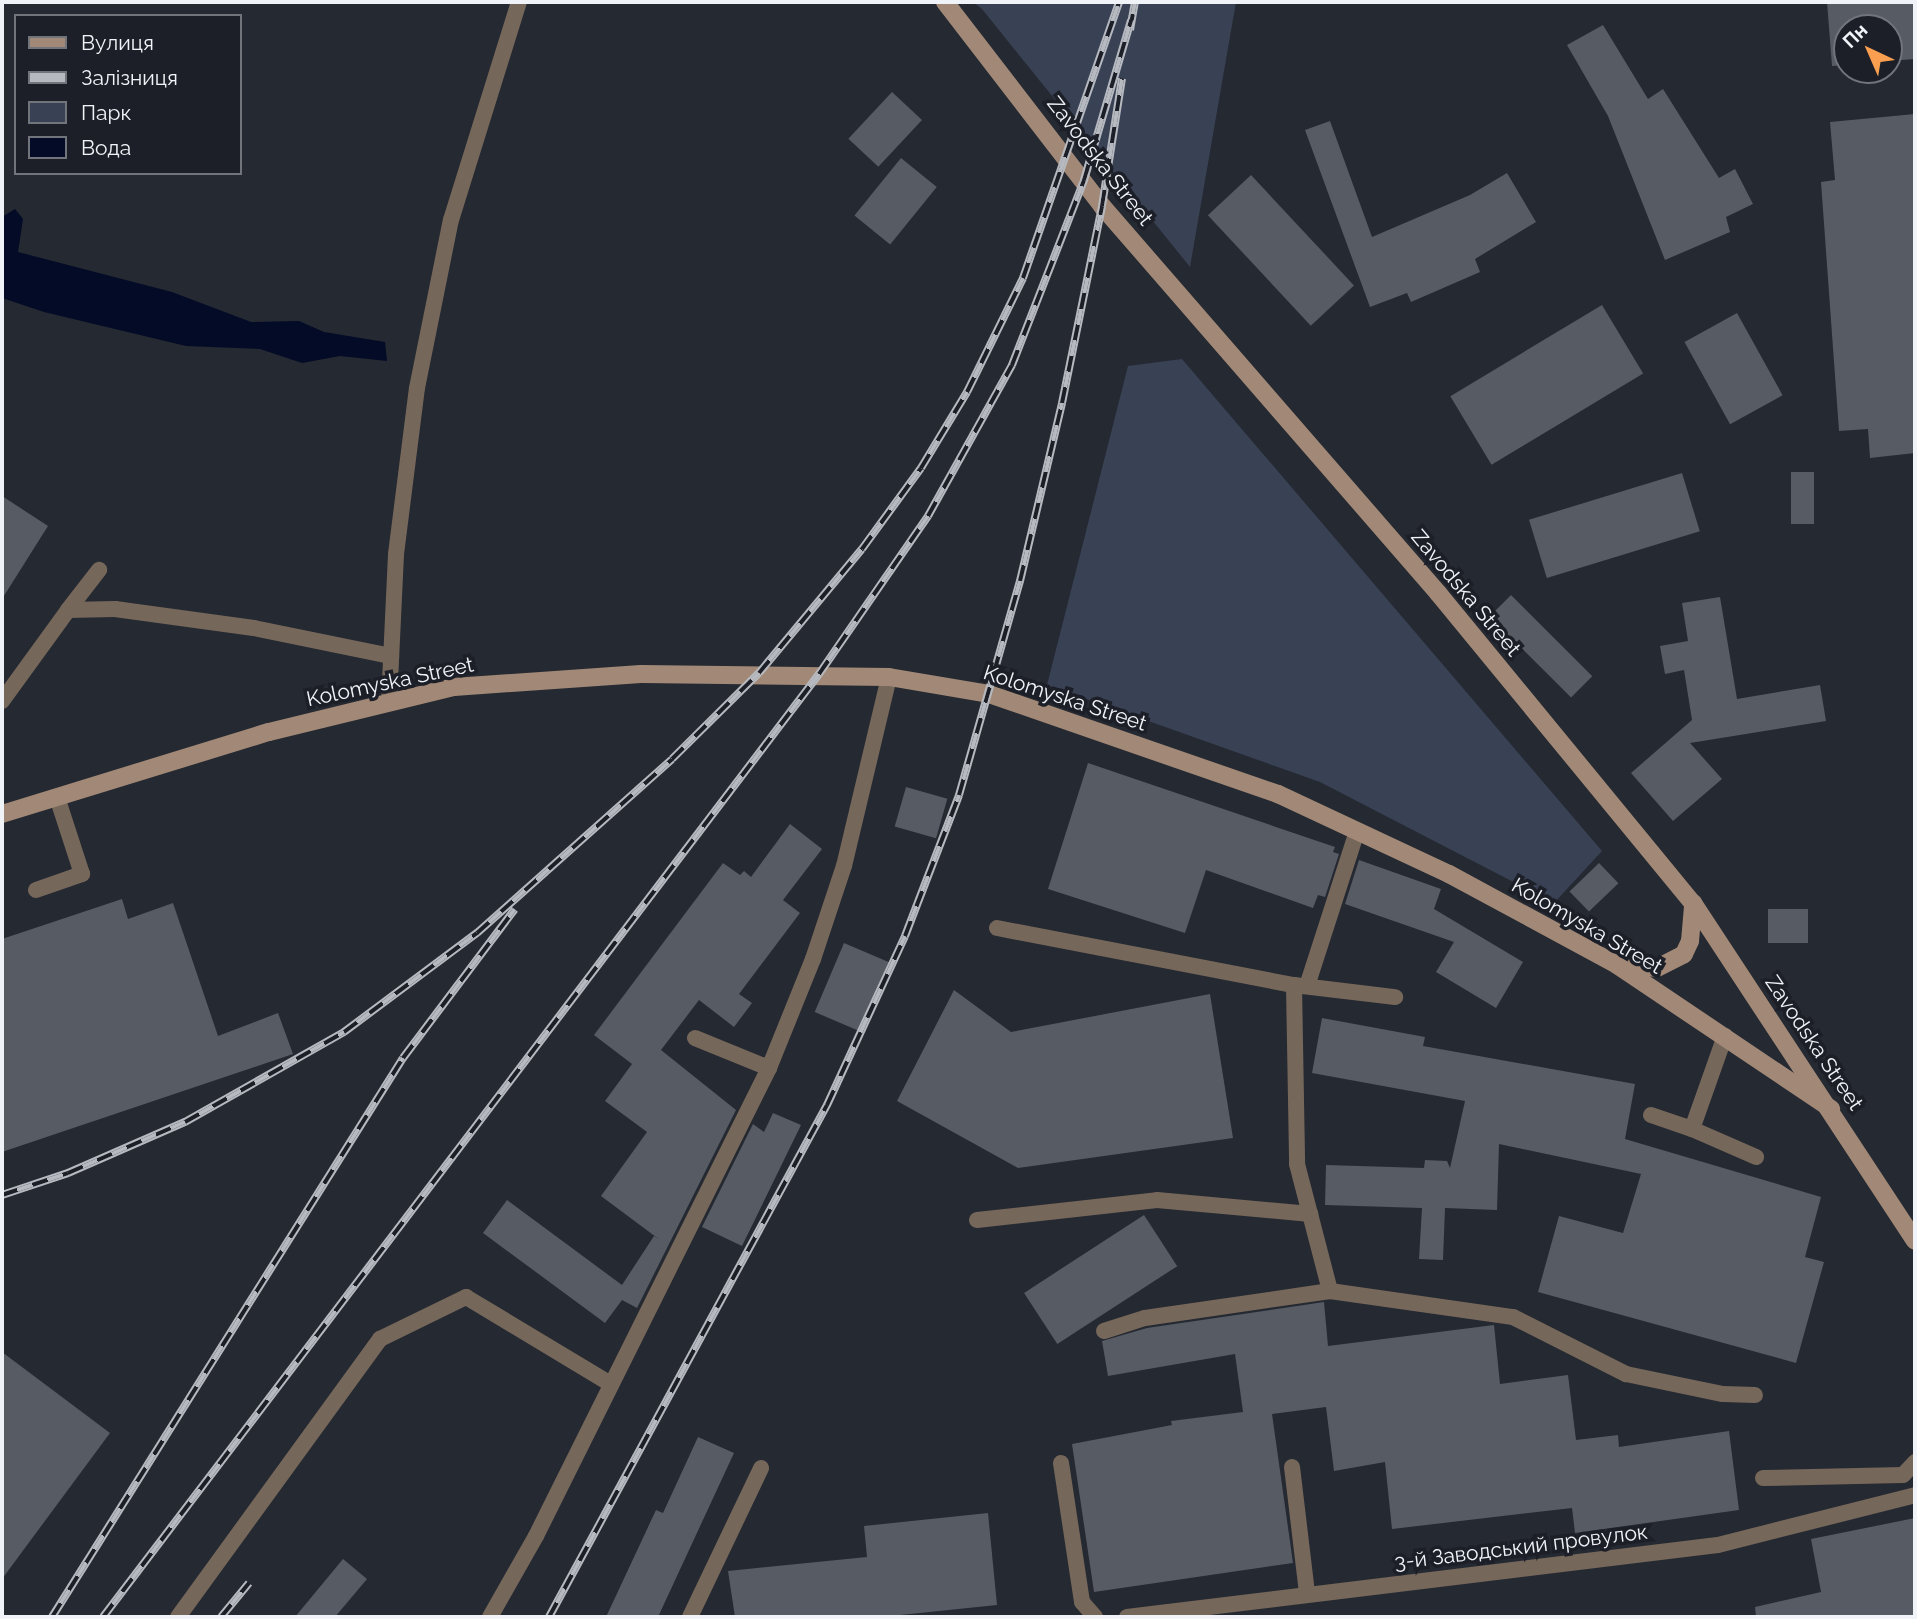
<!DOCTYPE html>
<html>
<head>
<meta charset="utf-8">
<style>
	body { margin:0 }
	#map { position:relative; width:1917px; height:1619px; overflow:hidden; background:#252931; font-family:Raleway,sans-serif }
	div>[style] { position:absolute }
	.green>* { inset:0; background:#394155 }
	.water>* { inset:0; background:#040b27 }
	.building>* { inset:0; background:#575b64; transform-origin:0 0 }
	.lane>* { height:16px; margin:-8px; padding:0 8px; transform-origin:8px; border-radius:8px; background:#76675b }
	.secondary>* { height:18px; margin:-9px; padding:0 9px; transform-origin:9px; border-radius:9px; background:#a28977 }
	.rail>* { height:8px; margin-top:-4px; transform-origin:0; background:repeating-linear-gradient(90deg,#1c1f27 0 16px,#b6bac0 0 32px); box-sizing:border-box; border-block:2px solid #b6bac0 }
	span { translate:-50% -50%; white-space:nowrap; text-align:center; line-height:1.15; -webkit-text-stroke:7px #1c1f27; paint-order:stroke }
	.street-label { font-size:21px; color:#f0f3f8 }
	.frame { position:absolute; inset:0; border:4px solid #f0f3f8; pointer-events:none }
	.legend { position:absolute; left:14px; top:14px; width:228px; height:161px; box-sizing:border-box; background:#1c1f27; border:2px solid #71747b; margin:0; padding:9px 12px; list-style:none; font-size:21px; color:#f0f3f8 }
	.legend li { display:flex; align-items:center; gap:14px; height:35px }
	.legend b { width:35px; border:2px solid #71747b }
	.north { position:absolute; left:1833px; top:14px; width:70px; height:70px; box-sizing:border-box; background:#1c1f27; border:2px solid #71747b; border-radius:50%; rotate:316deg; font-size:19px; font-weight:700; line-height:28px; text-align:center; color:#f0f3f8 }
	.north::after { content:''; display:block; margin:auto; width:24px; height:32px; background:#fa9f4f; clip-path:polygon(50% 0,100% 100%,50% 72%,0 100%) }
</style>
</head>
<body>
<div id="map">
	<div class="green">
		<div style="clip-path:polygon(973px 2px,1236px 2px,1190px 267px,982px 9px)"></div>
		<div style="clip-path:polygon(1182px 359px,1602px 851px,1554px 903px,1320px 782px,1047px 685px,1128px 366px)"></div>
	</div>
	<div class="water">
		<div style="clip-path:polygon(15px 209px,23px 219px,18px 252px,172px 292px,251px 322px,299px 321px,324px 332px,385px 342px,387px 361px,340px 356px,302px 363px,260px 349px,186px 346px,44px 312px,2px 298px,2px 217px)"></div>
	</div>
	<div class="building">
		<div style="clip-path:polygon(1827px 2px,1915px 2px,1915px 59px,1889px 61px,1889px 28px,1847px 28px,1847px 65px,1832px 66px)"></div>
		<div style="clip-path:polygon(1603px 25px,1648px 99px,1663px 89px,1719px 178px,1735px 169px,1753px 204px,1726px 217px,1730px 232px,1665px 260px,1608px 116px,1567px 45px)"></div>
		<div style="left:892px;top:92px;width:41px;height:64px;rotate:43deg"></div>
		<div style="clip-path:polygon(1915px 114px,1915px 453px,1870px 458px,1868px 429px,1839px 431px,1821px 182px,1835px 180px,1830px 122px)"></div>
		<div style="clip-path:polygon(1330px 121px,1372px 237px,1470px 195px,1507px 173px,1536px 222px,1475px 259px,1480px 272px,1411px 302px,1407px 293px,1370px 307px,1305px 130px)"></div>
		<div style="left:901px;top:158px;width:46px;height:74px;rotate:39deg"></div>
		<div style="left:1251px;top:175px;width:151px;height:59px;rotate:47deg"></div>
		<div style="left:1602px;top:305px;width:80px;height:177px;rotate:59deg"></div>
		<div style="left:1737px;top:313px;width:94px;height:60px;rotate:61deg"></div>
		<div style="left:1791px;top:472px;width:23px;height:52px"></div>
		<div style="left:1682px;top:473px;width:61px;height:160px;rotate:73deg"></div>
		<div style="clip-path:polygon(2px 496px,48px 526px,2px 599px)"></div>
		<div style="left:1511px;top:595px;width:115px;height:30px;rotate:45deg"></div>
		<div style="clip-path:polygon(1720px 597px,1737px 699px,1820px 685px,1826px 721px,1690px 743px,1722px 779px,1673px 821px,1631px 773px,1692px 720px,1684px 670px,1665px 674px,1660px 646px,1688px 641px,1682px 603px)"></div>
		<div style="clip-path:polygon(1088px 763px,1335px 847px,1333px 852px,1339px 854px,1325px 897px,1318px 895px,1313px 908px,1206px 870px,1185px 933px,1048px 889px)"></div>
		<div style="left:906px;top:787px;width:43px;height:41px;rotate:16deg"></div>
		<div style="clip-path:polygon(790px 824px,822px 849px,783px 900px,800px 913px,739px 994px,752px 1003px,734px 1027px,699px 1000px,661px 1050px,736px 1110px,637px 1308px,622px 1300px,605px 1323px,483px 1233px,507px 1200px,622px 1285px,654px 1236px,660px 1240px,601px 1196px,647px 1132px,605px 1101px,632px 1064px,594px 1035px,723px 863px,740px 875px,744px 871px,751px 877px)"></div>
		<div style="clip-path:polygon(1359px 860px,1441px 889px,1434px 909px,1523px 962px,1496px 1008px,1436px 972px,1454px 942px,1345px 904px)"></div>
		<div style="left:1599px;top:863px;width:28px;height:41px;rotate:46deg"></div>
		<div style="clip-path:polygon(122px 899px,128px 919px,173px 903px,218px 1036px,278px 1013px,293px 1054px,2px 1152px,2px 939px)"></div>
		<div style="left:1768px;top:909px;width:40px;height:34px"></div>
		<div style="left:844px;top:943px;width:49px;height:75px;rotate:23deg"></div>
		<div style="clip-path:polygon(954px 990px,1011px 1032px,1210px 994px,1233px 1138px,1018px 1168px,897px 1101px)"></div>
		<div style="clip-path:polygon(1322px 1018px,1425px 1037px,1423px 1046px,1635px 1084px,1625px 1139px,1821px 1197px,1805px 1257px,1824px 1262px,1796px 1363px,1538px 1292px,1559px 1216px,1623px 1233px,1641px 1174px,1499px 1144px,1497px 1210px,1445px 1208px,1443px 1260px,1419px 1259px,1422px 1208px,1325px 1205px,1326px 1165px,1424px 1168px,1425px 1160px,1447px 1161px,1450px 1168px,1465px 1101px,1312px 1073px)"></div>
		<div style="clip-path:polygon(773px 1113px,801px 1125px,742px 1246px,702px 1227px,753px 1124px,764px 1132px)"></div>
		<div style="left:1144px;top:1215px;width:61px;height:143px;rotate:57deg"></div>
		<div style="clip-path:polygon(1324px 1302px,1328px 1346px,1494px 1325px,1500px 1384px,1568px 1375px,1576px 1440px,1618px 1435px,1619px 1447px,1729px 1431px,1739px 1510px,1575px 1533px,1572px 1508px,1392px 1529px,1385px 1462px,1334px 1471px,1326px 1407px,1272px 1414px,1293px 1563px,1094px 1592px,1072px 1444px,1172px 1425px,1171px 1421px,1243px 1412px,1235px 1354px,1108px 1376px,1102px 1341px,1147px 1328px)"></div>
		<div style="clip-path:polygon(2px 1352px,110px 1433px,2px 1579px)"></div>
		<div style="clip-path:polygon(698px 1437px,734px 1453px,658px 1617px,606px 1617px,656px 1510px,663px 1513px)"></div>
		<div style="clip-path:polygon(988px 1513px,997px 1605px,881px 1617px,735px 1617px,728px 1571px,867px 1557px,864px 1526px)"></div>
		<div style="clip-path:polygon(1915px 1518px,1915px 1617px,1756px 1617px,1755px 1607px,1821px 1592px,1811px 1539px)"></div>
		<div style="clip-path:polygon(343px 1559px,367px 1579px,335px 1617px,295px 1617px)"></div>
	</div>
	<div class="lane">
		<div style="left:68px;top:610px;width:51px;rotate:-52.2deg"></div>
		<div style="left:2px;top:701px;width:112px;rotate:-54deg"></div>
		<div style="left:68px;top:610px;width:47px;rotate:-1.2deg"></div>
		<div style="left:115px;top:609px;width:140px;rotate:7.8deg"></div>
		<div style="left:254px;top:628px;width:140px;rotate:11.6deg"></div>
		<div style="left:389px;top:703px;width:149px;rotate:-87.3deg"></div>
		<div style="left:396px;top:554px;width:167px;rotate:-82.8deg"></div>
		<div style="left:417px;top:388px;width:171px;rotate:-78.6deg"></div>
		<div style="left:451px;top:220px;width:228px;rotate:-72.7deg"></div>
		<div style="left:36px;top:890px;width:49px;rotate:-19.2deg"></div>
		<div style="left:82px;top:874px;width:81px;rotate:-108deg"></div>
		<div style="left:997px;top:928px;width:302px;rotate:10.9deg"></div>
		<div style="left:1294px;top:985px;width:102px;rotate:6.8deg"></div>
		<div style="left:1294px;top:985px;width:179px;rotate:89deg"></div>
		<div style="left:1297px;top:1164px;width:131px;rotate:75.4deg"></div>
		<div style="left:1307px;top:986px;width:163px;rotate:-72.1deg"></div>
		<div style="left:695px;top:1038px;width:80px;rotate:22.1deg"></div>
		<div style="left:1651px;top:1115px;width:43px;rotate:18.9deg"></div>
		<div style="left:1692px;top:1129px;width:99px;rotate:-70.5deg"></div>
		<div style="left:1692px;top:1129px;width:70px;rotate:23.6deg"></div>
		<div style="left:977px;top:1220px;width:181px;rotate:-6.3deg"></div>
		<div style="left:1157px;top:1200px;width:154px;rotate:5.2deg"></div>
		<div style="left:1104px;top:1331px;width:43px;rotate:-17.6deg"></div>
		<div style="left:1145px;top:1318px;width:187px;rotate:-8.3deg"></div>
		<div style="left:1330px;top:1291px;width:185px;rotate:8.1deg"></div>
		<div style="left:1513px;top:1317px;width:127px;rotate:26.8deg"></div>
		<div style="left:1626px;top:1374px;width:99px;rotate:11.7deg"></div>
		<div style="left:1723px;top:1394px;width:32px;rotate:2deg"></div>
		<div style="left:1061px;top:1463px;width:141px;rotate:81.4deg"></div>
		<div style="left:1082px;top:1602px;width:20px;rotate:49deg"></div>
		<div style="left:1292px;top:1467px;width:127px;rotate:83.2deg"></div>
		<div style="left:1763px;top:1478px;width:140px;rotate:-1.2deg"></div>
		<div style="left:1903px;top:1475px;width:18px;rotate:-47deg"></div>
		<div style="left:178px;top:1617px;width:344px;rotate:-54deg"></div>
		<div style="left:380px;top:1339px;width:96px;rotate:-26deg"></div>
		<div style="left:466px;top:1297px;width:169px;rotate:31deg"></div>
		<div style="left:490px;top:1617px;width:93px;rotate:-60.4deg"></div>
		<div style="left:536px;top:1536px;width:523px;rotate:-63.53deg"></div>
		<div style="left:769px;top:1068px;width:118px;rotate:-68deg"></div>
		<div style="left:813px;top:959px;width:98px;rotate:-71.6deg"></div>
		<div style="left:844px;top:866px;width:194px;rotate:-76.6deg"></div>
		<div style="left:690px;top:1617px;width:165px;rotate:-64.5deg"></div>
		<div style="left:1127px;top:1617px;width:595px;rotate:-6.95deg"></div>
		<div style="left:1718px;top:1545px;width:203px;rotate:-14.2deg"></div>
	</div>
	<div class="secondary">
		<div style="left:945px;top:2px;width:257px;rotate:52.4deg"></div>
		<div style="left:1102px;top:206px;width:513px;rotate:49.03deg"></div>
		<div style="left:1438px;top:593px;width:401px;rotate:50.6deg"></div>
		<div style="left:1693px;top:903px;width:404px;rotate:56.7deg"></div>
		<div style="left:2px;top:814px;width:279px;rotate:-17.1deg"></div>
		<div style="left:269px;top:732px;width:190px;rotate:-13.7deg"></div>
		<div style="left:454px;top:687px;width:187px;rotate:-4deg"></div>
		<div style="left:641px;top:674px;width:248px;rotate:0.7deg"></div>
		<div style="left:889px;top:677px;width:101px;rotate:9.6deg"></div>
		<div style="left:989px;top:694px;width:306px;rotate:19.1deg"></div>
		<div style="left:1278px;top:794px;width:189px;rotate:25.1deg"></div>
		<div style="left:1449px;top:874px;width:191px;rotate:28.4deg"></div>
		<div style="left:1617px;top:965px;width:258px;rotate:33.9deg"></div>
		<div style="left:1621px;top:966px;width:36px;rotate:3deg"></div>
		<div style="left:1657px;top:968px;width:30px;rotate:-27deg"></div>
		<div style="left:1684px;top:954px;width:14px;rotate:-65deg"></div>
		<div style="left:1690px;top:941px;width:38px;rotate:-85deg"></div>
	</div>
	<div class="rail">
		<div style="left:1130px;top:30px;width:28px;rotate:-80deg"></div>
		<div style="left:2px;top:1195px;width:70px;rotate:-18.4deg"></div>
		<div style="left:68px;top:1173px;width:128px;rotate:-23.6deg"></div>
		<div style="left:185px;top:1122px;width:183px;rotate:-29.5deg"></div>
		<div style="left:344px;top:1032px;width:166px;rotate:-36.7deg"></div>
		<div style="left:477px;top:933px;width:261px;rotate:-41.7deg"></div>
		<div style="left:672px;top:759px;width:122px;rotate:-44.7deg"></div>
		<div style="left:759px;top:673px;width:161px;rotate:-50.3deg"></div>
		<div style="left:862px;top:549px;width:100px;rotate:-53.9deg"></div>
		<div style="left:921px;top:468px;width:89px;rotate:-58.8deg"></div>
		<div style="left:967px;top:392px;width:127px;rotate:-63.8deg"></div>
		<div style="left:1023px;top:278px;width:292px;rotate:-70.8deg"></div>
		<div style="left:52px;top:1617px;width:660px;rotate:-57.88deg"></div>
		<div style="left:403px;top:1058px;width:186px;rotate:-53.1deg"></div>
		<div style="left:103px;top:1617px;width:1184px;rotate:-52.79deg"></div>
		<div style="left:819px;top:674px;width:192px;rotate:-55.4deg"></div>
		<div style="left:928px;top:516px;width:173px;rotate:-60.9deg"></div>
		<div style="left:1012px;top:365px;width:199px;rotate:-68.7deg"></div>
		<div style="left:1084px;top:180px;width:167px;rotate:-73.6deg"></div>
		<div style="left:221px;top:1617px;width:44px;rotate:-50.5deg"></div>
		<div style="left:549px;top:1617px;width:583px;rotate:-61.5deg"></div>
		<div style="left:827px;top:1105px;width:186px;rotate:-65.2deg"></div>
		<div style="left:905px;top:936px;width:151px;rotate:-69deg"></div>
		<div style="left:959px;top:795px;width:223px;rotate:-74.1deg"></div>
		<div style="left:1020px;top:581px;width:183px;rotate:-76.7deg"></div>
		<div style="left:1062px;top:403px;width:201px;rotate:-78.5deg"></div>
		<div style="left:1102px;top:206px;width:129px;rotate:-81.1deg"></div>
	</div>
	<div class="street-label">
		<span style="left:1100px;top:161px;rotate:52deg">Zavodska Street</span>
		<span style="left:1466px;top:593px;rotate:50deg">Zavodska Street</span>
		<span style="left:390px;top:682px;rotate:-12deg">Kolomyska Street</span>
		<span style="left:1065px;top:698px;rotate:18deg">Kolomyska Street</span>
		<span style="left:1587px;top:926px;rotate:30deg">Kolomyska Street</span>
		<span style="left:1814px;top:1043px;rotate:56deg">Zavodska Street</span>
		<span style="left:1521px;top:1547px;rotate:-7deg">3-й Заводський провулок</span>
	</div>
	<div class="frame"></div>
	<ul class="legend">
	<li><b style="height:9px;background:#a28977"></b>Вулиця</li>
	<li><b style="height:9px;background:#b6bac0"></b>Залізниця</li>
	<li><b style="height:19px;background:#394155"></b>Парк</li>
	<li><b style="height:19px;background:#040b27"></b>Вода</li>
	</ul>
	<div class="north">Пн</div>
</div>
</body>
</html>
